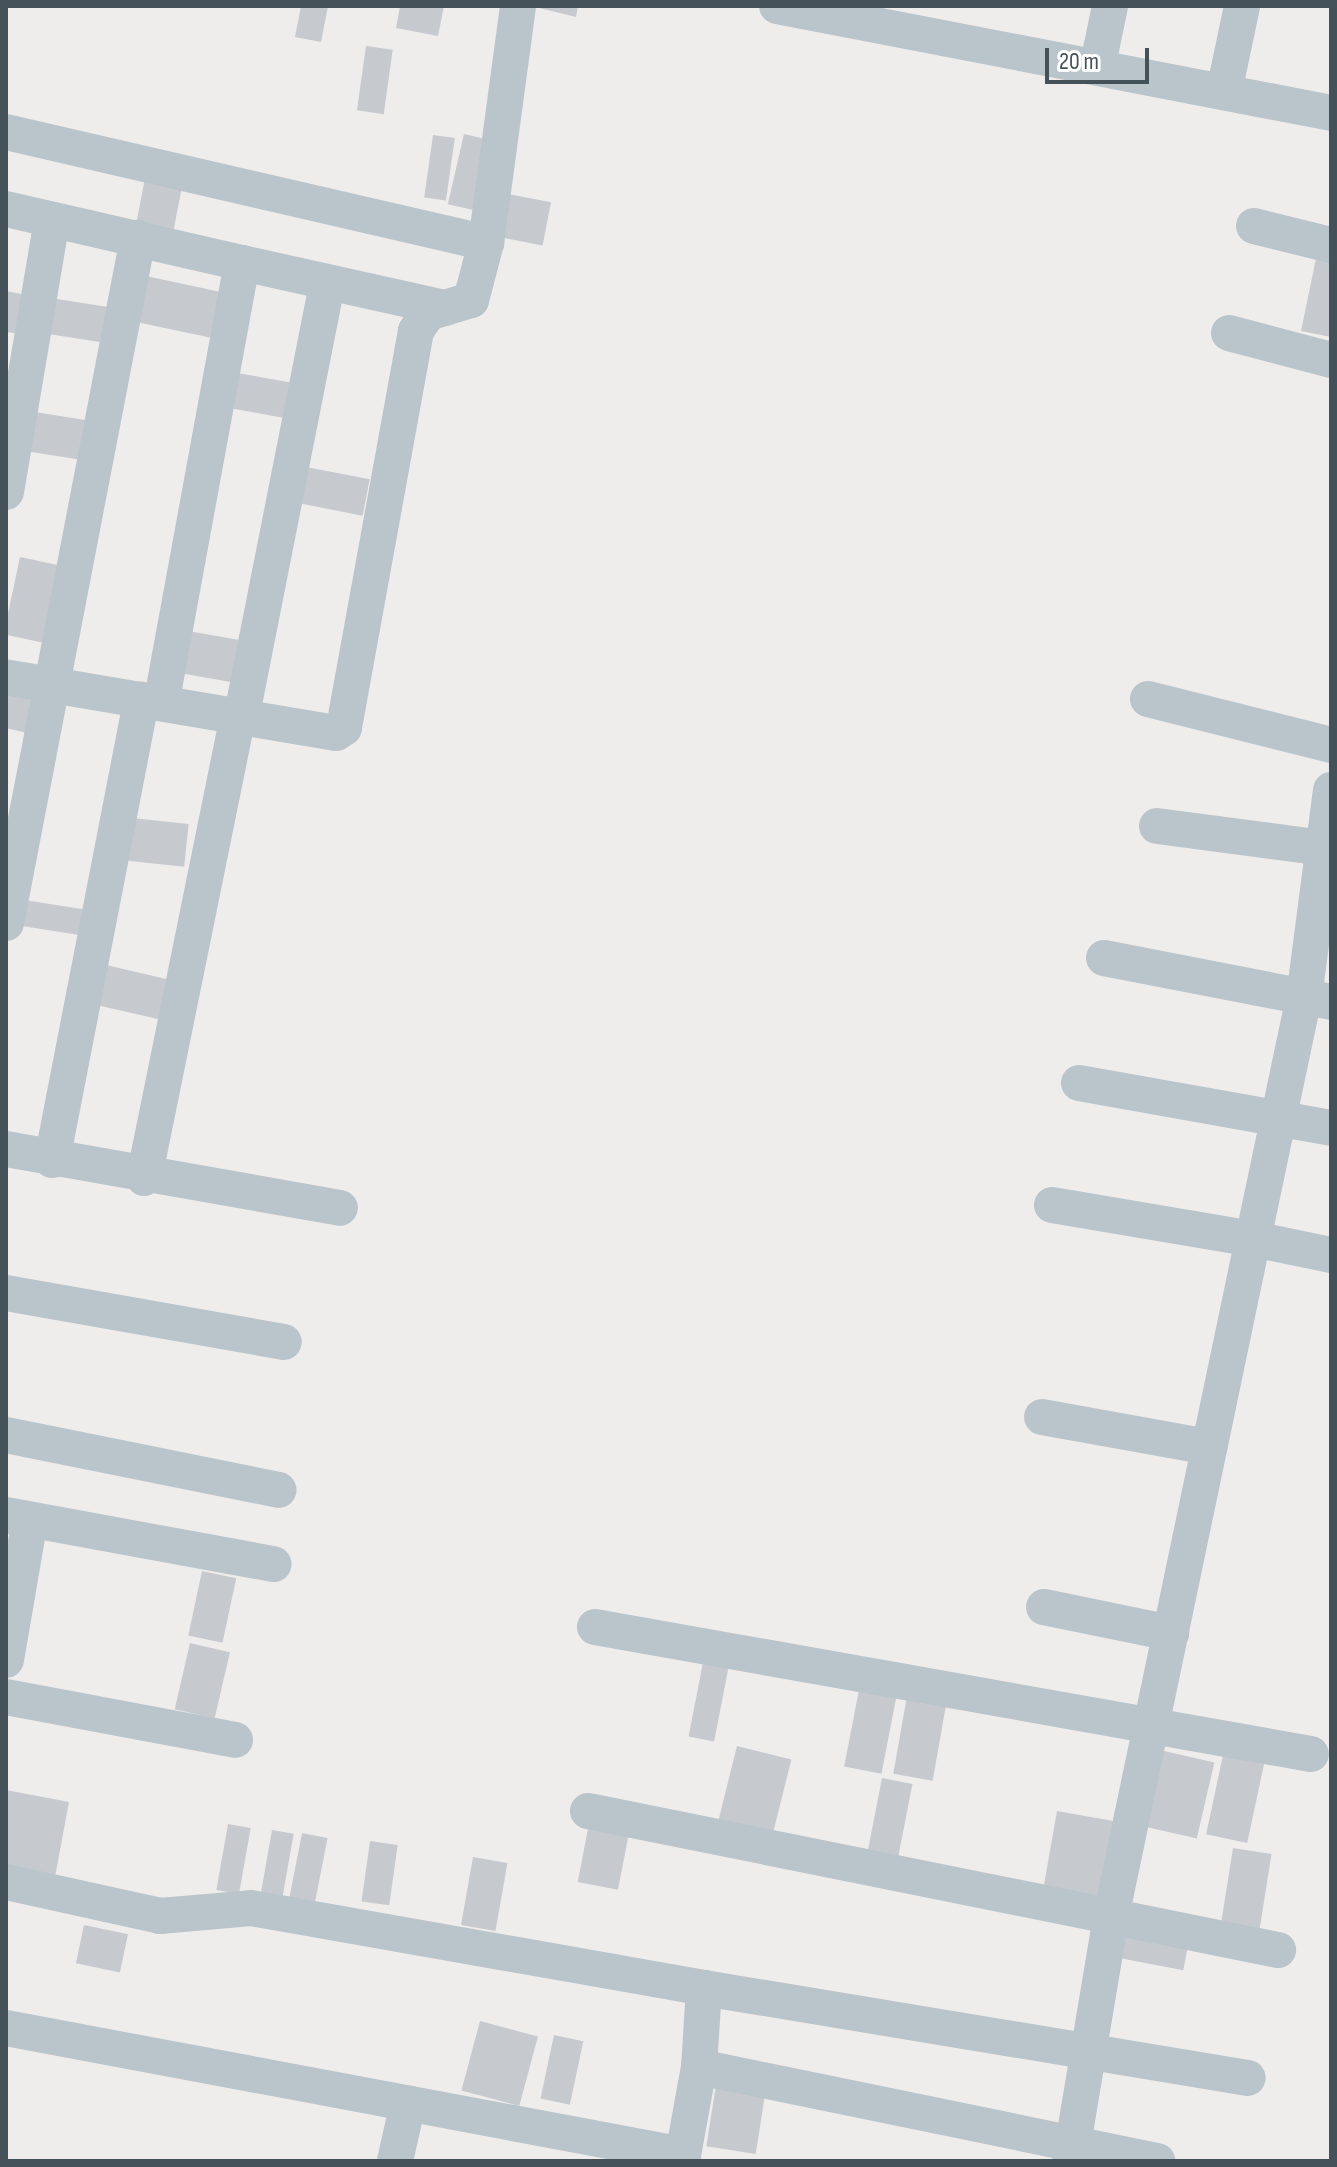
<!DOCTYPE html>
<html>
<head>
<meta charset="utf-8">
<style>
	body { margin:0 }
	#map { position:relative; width:1337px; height:2167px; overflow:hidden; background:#efecec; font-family:"Sofia Sans Condensed",sans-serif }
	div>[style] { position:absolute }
	.building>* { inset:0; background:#c6cacf; transform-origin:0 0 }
	.street>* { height:36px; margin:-18px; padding:0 18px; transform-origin:18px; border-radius:18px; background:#bac5cb }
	span { translate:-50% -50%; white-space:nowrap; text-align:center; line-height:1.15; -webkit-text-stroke:6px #fff; paint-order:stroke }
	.frame { position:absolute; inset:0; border:8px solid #455159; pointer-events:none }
	.scale { position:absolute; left:1045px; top:48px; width:104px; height:36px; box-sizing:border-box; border:4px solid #455159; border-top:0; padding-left:10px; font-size:24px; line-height:28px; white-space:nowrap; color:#455159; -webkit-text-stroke:6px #fff; paint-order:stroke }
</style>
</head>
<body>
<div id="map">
	<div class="building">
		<div style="clip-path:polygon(301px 6px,328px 6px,321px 42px,295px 37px)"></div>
		<div style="clip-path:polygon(400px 6px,444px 6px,438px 36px,396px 28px)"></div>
		<div style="clip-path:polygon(531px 6px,578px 6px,576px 17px)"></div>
		<div style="left:366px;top:46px;width:27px;height:65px;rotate:8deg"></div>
		<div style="left:464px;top:134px;width:32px;height:72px;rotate:13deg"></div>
		<div style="left:433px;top:135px;width:22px;height:63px;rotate:8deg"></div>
		<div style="left:146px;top:173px;width:38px;height:57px;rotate:11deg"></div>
		<div style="left:498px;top:192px;width:54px;height:44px;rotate:11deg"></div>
		<div style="clip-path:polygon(1318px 249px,1331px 251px,1331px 337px,1301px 331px)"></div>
		<div style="left:146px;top:276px;width:80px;height:47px;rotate:12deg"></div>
		<div style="clip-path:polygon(6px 291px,27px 295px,20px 334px,6px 332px)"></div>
		<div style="left:51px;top:298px;width:69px;height:36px;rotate:9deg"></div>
		<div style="left:226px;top:371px;width:76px;height:36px;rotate:10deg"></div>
		<div style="left:22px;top:410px;width:80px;height:40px;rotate:9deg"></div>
		<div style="left:301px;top:466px;width:70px;height:37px;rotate:11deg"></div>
		<div style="left:20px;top:557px;width:55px;height:79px;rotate:12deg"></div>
		<div style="left:177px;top:629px;width:72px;height:43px;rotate:10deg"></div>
		<div style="clip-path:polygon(6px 686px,36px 693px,27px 733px,6px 728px)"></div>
		<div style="left:132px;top:818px;width:57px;height:43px;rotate:6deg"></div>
		<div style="left:18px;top:899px;width:79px;height:26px;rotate:9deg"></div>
		<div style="left:106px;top:965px;width:74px;height:41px;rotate:13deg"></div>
		<div style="left:202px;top:1571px;width:35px;height:66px;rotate:12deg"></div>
		<div style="left:190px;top:1643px;width:41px;height:68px;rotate:13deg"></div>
		<div style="left:705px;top:1652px;width:26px;height:86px;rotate:11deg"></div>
		<div style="left:859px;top:1690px;width:38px;height:78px;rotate:11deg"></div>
		<div style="left:907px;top:1696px;width:40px;height:79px;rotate:10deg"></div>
		<div style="left:737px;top:1746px;width:56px;height:86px;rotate:14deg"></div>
		<div style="left:1151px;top:1748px;width:65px;height:78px;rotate:13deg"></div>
		<div style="left:1223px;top:1755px;width:42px;height:81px;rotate:12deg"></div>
		<div style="left:882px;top:1778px;width:31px;height:86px;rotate:11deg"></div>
		<div style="clip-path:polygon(6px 1790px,69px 1802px,53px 1888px,6px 1879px)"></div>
		<div style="left:1057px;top:1811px;width:66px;height:80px;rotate:10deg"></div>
		<div style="left:228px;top:1824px;width:23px;height:67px;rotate:10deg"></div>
		<div style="left:588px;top:1829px;width:41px;height:54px;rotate:11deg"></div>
		<div style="left:272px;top:1830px;width:22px;height:69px;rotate:10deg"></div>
		<div style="left:302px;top:1833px;width:26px;height:69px;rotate:11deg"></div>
		<div style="left:370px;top:1841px;width:28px;height:61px;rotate:8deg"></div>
		<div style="left:1233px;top:1848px;width:39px;height:81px;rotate:9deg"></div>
		<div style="left:473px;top:1857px;width:35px;height:69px;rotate:10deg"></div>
		<div style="left:1123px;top:1924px;width:68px;height:34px;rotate:11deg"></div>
		<div style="left:84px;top:1925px;width:45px;height:39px;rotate:12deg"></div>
		<div style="left:480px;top:2021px;width:60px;height:72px;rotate:15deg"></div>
		<div style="left:554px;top:2035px;width:30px;height:65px;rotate:12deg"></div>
		<div style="left:716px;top:2085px;width:50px;height:62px;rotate:9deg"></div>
	</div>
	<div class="street">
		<div style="left:777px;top:6px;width:564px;rotate:10.93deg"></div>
		<div style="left:1098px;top:64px;width:59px;rotate:-78.3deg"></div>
		<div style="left:1225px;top:87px;width:83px;rotate:-78.1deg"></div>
		<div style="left:6px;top:132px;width:493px;rotate:13deg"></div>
		<div style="left:486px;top:243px;width:59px;rotate:104.7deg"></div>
		<div style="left:471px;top:300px;width:45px;rotate:163.2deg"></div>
		<div style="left:428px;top:313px;width:22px;rotate:124deg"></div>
		<div style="left:416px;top:331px;width:403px;rotate:100.3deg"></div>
		<div style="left:344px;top:728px;width:9px;rotate:148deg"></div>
		<div style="left:336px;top:733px;width:335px;rotate:-170.4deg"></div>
		<div style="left:6px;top:209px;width:242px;rotate:12.9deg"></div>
		<div style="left:242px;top:263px;width:447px;rotate:100.4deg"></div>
		<div style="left:1254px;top:226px;width:79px;rotate:13.9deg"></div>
		<div style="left:486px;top:243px;width:239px;rotate:-82.3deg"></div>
		<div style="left:242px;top:263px;width:208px;rotate:12.5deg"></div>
		<div style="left:1229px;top:333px;width:106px;rotate:14.8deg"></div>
		<div style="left:6px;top:492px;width:276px;rotate:-80.4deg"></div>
		<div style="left:1148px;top:699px;width:189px;rotate:14.1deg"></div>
		<div style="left:242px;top:714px;width:439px;rotate:-78.8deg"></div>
		<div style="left:1331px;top:790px;width:209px;rotate:97.4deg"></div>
		<div style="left:1304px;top:997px;width:27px;rotate:10deg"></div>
		<div style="left:1157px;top:826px;width:176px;rotate:7.5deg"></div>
		<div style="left:6px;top:923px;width:698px;rotate:-79.09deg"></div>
		<div style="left:1104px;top:958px;width:204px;rotate:11deg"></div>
		<div style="left:1304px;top:997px;width:247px;rotate:101.9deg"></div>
		<div style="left:1253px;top:1239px;width:80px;rotate:11.6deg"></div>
		<div style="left:1079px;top:1083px;width:256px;rotate:10.1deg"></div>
		<div style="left:6px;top:1149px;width:339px;rotate:10deg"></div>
		<div style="left:52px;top:1160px;width:469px;rotate:-79deg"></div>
		<div style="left:144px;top:1178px;width:473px;rotate:-78.5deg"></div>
		<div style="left:1052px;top:1205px;width:204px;rotate:9.6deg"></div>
		<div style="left:1253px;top:1239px;width:693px;rotate:101.83deg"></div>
		<div style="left:1111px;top:1917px;width:247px;rotate:99.5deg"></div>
		<div style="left:6px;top:1293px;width:282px;rotate:10deg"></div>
		<div style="left:1042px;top:1417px;width:170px;rotate:10.2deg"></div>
		<div style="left:6px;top:1435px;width:278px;rotate:11.4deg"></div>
		<div style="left:6px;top:1515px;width:272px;rotate:10.4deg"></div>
		<div style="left:1044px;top:1607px;width:130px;rotate:11.6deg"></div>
		<div style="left:595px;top:1627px;width:727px;rotate:10.06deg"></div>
		<div style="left:6px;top:1660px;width:142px;rotate:-80.3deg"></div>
		<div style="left:6px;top:1697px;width:233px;rotate:10.6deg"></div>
		<div style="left:588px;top:1811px;width:704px;rotate:11.39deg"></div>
		<div style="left:6px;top:1882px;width:158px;rotate:12.4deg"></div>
		<div style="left:160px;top:1916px;width:91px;rotate:-5deg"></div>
		<div style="left:251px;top:1908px;width:460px;rotate:10deg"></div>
		<div style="left:704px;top:1988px;width:79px;rotate:93.6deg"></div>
		<div style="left:699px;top:2067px;width:96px;rotate:100.3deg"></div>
		<div style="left:704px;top:1988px;width:551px;rotate:9.39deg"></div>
		<div style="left:6px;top:2028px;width:689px;rotate:10.62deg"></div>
		<div style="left:699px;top:2067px;width:468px;rotate:11.6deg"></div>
		<div style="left:395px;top:2161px;width:59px;rotate:-77.4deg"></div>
	</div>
	<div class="frame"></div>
	<div class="scale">20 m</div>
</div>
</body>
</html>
